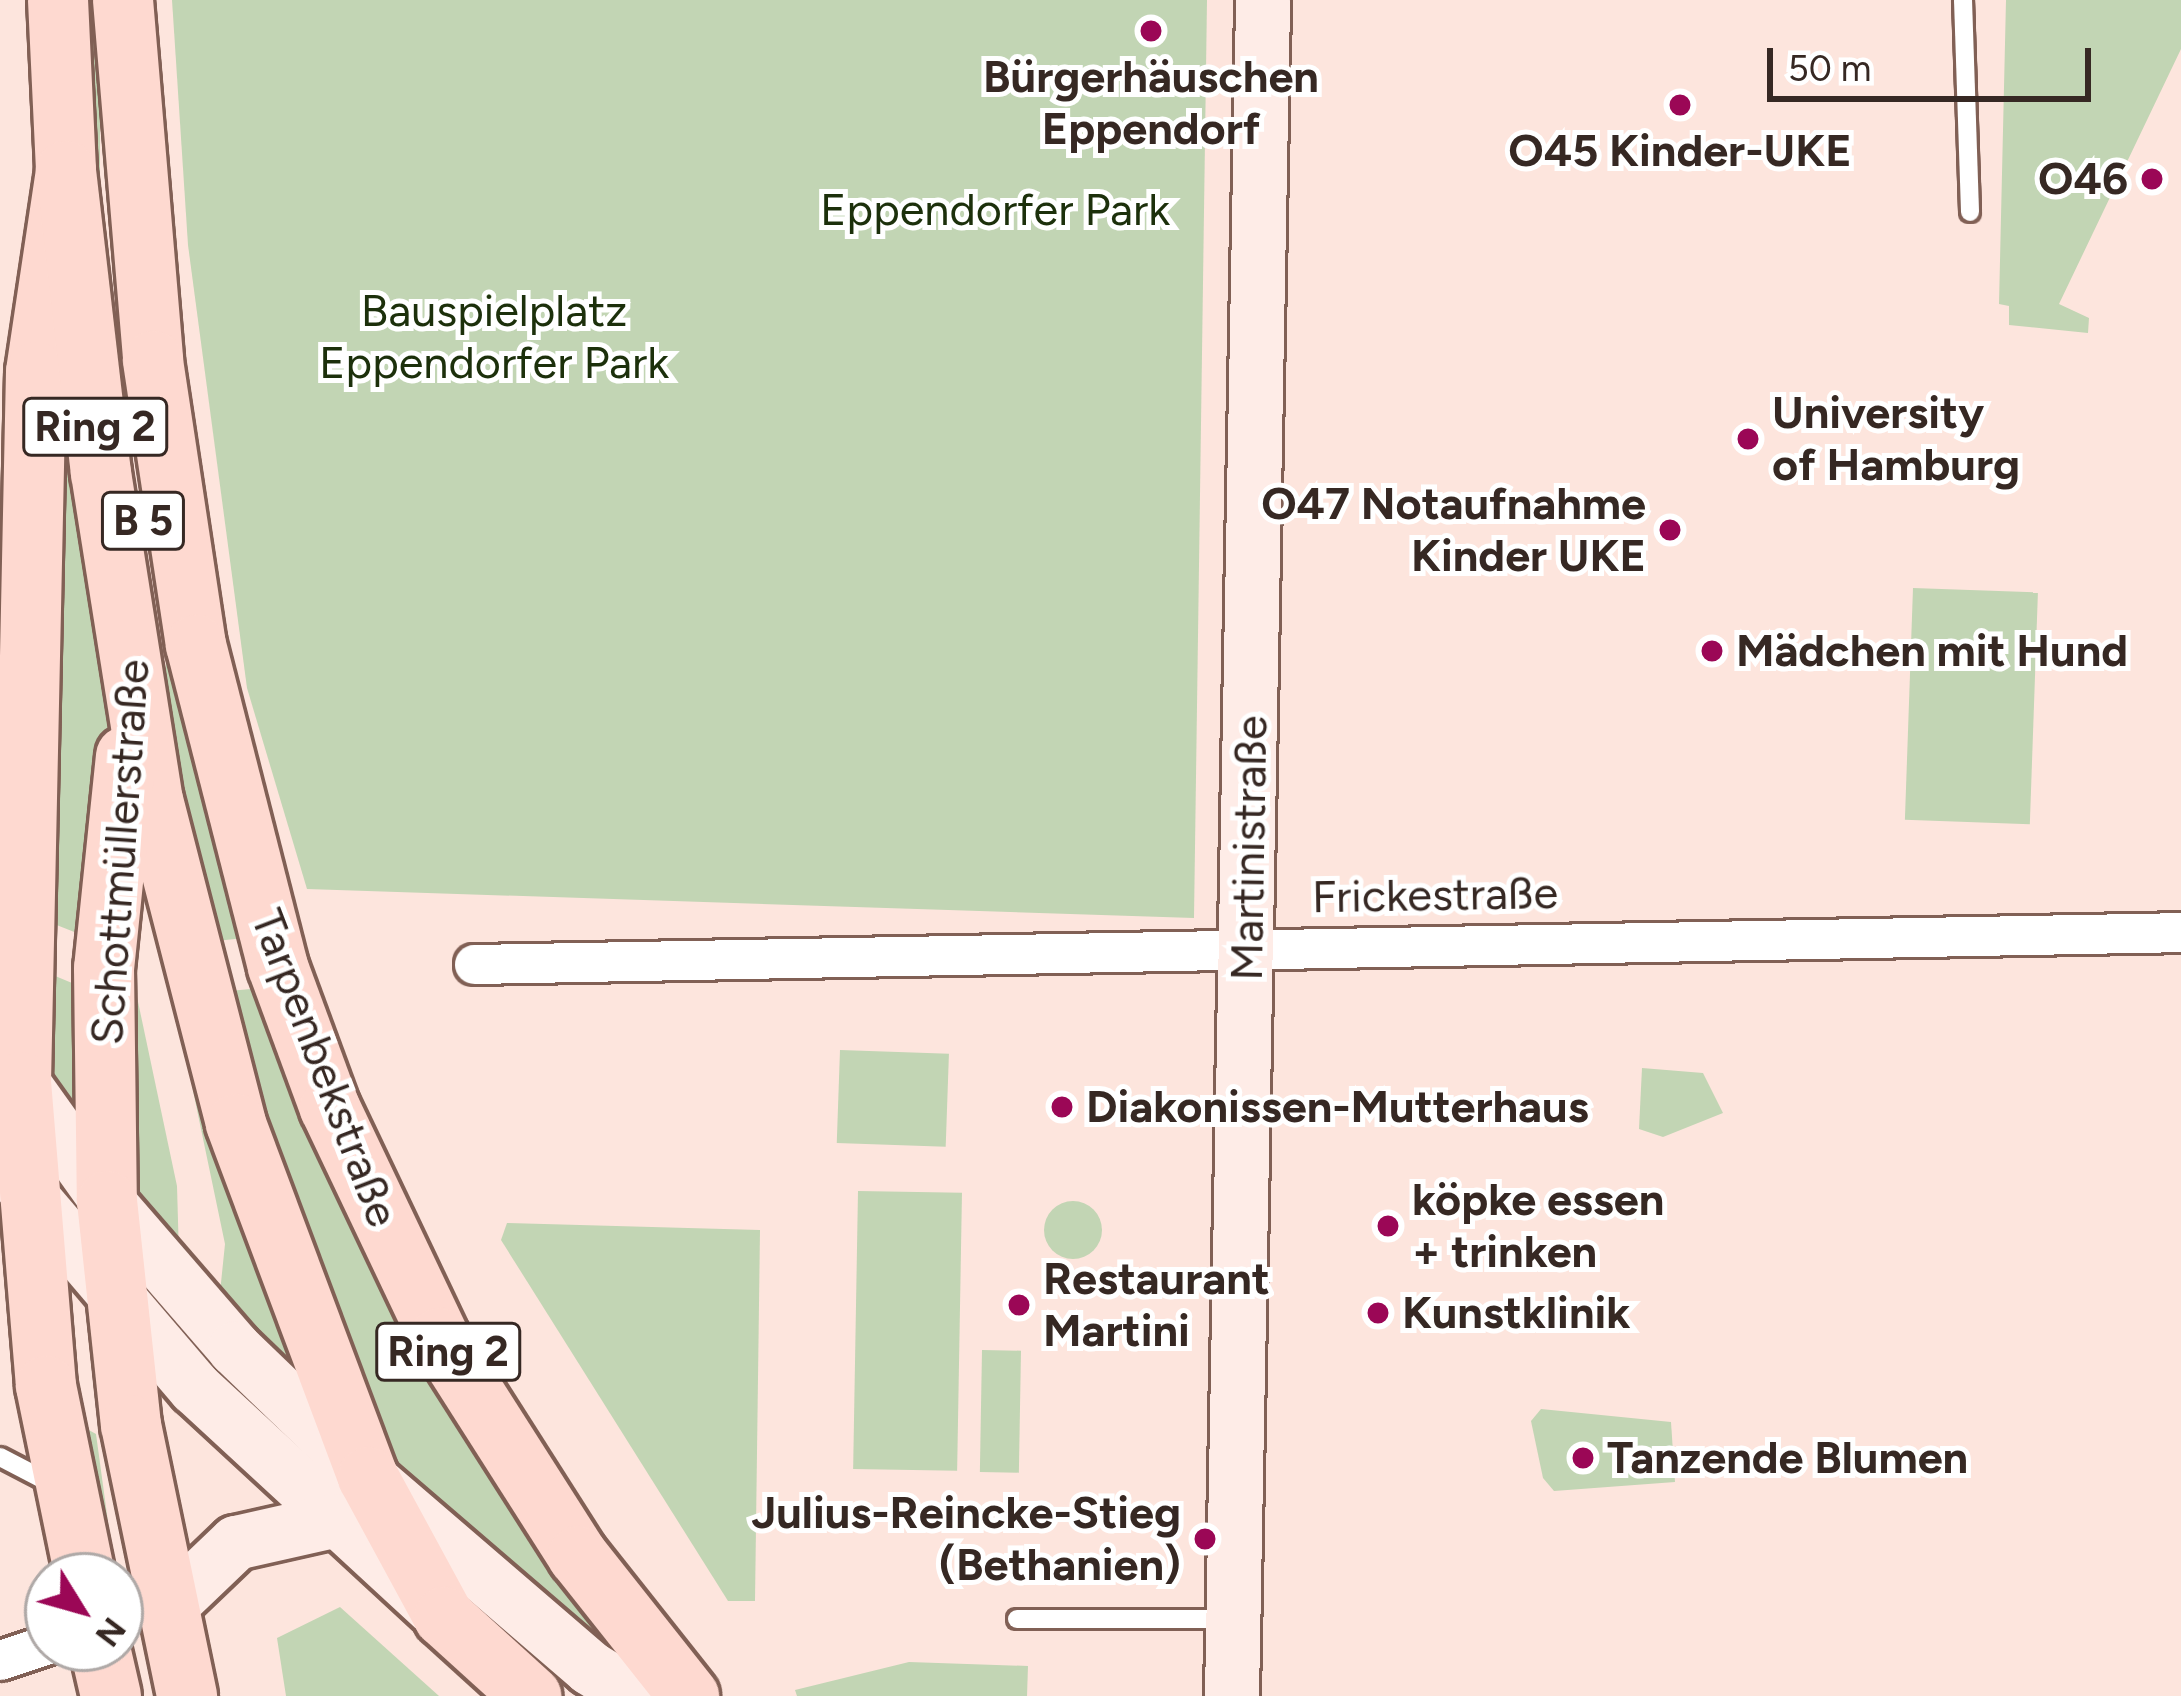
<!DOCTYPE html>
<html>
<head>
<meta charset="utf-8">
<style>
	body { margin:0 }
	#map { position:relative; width:2181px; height:1696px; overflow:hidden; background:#fde5dd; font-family:Figtree,sans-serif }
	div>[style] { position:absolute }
	.green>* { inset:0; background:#c2d5b4; transform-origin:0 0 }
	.round { border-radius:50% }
	.roads { filter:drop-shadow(3px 0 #816055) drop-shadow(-3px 0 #816055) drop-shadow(0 3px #816055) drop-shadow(0 -3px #816055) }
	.lane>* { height:18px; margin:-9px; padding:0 9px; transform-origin:9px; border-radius:9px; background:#fff }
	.street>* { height:39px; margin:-19.5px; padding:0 19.5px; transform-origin:19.5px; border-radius:19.5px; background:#fff }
	.secondary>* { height:54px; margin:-27px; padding:0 27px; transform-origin:27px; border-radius:27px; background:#feece7 }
	.primary>* { height:60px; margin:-30px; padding:0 30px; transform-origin:30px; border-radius:30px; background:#fed9d0 }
	.dots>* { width:33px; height:33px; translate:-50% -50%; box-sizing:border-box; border:6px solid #fff; border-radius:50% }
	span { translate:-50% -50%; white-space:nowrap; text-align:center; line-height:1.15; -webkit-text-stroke:10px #fff; paint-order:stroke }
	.shield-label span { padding:3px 9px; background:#fff; border:3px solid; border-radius:9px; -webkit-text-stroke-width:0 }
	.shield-label { font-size:42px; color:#362823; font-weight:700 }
	.poi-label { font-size:45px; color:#362823; font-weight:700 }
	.right { translate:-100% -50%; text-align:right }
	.left { translate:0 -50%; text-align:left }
	.park-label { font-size:45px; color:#1c300b }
	.street-label { font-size:45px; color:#362823 }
	.north { position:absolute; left:24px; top:1552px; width:120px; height:120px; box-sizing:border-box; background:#fff; border:3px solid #afa9a7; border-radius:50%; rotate:127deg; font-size:33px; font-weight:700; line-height:48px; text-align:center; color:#362823 }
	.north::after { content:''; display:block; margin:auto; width:42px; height:54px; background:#9b0756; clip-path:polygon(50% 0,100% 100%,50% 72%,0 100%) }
	.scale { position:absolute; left:1767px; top:48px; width:324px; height:54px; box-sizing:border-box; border:6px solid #362823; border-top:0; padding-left:15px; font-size:36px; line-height:42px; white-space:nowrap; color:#362823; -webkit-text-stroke:9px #fff; paint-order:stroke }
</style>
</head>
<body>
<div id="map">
	<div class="green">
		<div style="left:90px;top:0;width:10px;height:357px"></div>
		<div style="clip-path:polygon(172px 0,1207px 0,1194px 918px,307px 889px,247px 688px,188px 245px)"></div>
		<div style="clip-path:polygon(2006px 0,2181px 0,2181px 49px,2059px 304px,2089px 318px,2088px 333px,2009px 325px,2009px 306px,1999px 304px)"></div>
		<div style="clip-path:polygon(59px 373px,110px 712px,87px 937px,49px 922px)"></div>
		<div style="left:1913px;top:588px;width:125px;height:232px;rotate:2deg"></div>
		<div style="clip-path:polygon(167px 656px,175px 661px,245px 938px,206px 942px,161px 703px)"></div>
		<div style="clip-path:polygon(48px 973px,84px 988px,75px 1113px,46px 1075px)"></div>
		<div style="clip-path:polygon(262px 988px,614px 1649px,388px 1465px,219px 992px)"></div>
		<div style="clip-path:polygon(172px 990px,294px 1360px,285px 1367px,219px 1302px,225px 1244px)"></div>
		<div style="clip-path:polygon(130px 997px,137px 997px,177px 1186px,179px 1256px,132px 1198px)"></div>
		<div style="left:840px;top:1050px;width:109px;height:93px;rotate:2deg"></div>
		<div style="clip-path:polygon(1642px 1068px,1703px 1073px,1723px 1113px,1663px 1137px,1639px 1129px)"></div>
		<div style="left:858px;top:1191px;width:104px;height:278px;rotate:1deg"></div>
		<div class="round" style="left:1044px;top:1201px;width:58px;height:58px"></div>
		<div style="clip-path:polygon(507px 1223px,760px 1230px,755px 1601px,728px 1601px,501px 1240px)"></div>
		<div style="left:982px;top:1350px;width:39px;height:122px;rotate:1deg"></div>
		<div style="clip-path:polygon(1541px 1409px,1671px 1422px,1675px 1482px,1554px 1491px,1543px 1478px,1531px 1421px)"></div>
		<div style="clip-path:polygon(76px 1423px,96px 1434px,115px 1573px,105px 1568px)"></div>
		<div style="clip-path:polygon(340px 1607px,439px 1696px,286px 1696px,277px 1638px)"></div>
		<div style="clip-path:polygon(909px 1662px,1028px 1666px,1027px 1696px,797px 1696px,795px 1690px)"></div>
	</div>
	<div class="roads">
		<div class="lane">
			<div style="left:1963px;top:0;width:212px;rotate:88.1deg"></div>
			<div style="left:0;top:1457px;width:61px;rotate:27.4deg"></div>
			<div style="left:1017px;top:1619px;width:210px"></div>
		</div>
		<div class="street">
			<div style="left:474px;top:964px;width:1707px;rotate:-1.07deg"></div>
			<div style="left:0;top:1660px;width:51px;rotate:-18.4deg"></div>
		</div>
		<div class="secondary">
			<div style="left:15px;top:1072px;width:158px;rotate:54.5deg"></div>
			<div style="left:107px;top:1201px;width:196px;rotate:49.1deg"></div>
			<div style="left:235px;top:1349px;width:185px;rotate:43.9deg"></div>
			<div style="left:368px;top:1477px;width:293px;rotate:40.7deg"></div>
			<div style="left:590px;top:1668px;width:53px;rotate:31.9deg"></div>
			<div style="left:19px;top:1182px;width:271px;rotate:49.5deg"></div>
			<div style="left:195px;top:1388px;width:324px;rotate:42.7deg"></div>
			<div style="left:169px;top:1607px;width:93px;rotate:-43.7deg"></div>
			<div style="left:236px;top:1543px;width:100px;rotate:-12.7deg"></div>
			<div style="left:1232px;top:1696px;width:1696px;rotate:-88.95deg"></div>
		</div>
		<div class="primary">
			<div style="left:58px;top:0;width:171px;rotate:87.3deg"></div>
			<div style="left:66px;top:171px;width:203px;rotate:98.5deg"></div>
			<div style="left:36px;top:372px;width:710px;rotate:91.21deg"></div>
			<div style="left:21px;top:1082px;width:305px;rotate:85.3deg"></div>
			<div style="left:46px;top:1386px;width:194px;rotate:78.4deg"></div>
			<div style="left:123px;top:0;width:362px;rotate:85.2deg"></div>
			<div style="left:153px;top:361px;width:287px;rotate:81.4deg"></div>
			<div style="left:196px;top:645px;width:332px;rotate:75.7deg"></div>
			<div style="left:278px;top:967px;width:150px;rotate:69.8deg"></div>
			<div style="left:330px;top:1108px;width:255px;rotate:64.6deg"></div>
			<div style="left:439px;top:1338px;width:259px;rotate:57.5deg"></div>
			<div style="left:578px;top:1556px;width:179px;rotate:51.6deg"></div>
			<div style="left:66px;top:171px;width:304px;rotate:83.4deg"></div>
			<div style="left:101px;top:473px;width:331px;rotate:81deg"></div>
			<div style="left:153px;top:800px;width:334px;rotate:75.6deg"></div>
			<div style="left:236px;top:1124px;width:377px;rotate:69.5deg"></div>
			<div style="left:368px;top:1477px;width:159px;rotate:61.5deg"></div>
			<div style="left:444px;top:1617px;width:118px;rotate:42.2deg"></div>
			<div style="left:126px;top:756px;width:213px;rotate:95.9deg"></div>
			<div style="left:104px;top:968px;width:233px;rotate:89.3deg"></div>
			<div style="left:107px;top:1201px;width:225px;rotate:83.9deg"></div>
			<div style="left:131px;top:1425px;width:277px;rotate:78.3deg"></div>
			<div style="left:100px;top:1648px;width:49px;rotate:77.1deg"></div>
		</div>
	</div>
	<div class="dots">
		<div style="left:1151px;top:31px;background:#9b0756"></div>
		<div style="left:1680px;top:105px;background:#9b0756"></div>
		<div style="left:2152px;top:179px;background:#9b0756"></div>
		<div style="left:1748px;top:439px;background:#9b0756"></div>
		<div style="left:1670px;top:530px;background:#9b0756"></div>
		<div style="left:1712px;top:651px;background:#9b0756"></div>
		<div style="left:1062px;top:1107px;background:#9b0756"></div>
		<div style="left:1388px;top:1226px;background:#9b0756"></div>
		<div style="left:1019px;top:1305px;background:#9b0756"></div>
		<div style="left:1378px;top:1313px;background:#9b0756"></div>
		<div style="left:1583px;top:1458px;background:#9b0756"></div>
		<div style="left:1205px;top:1539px;background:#9b0756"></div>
	</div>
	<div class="shield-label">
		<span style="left:95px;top:427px">Ring 2</span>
		<span style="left:143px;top:521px">B 5</span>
		<span style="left:448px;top:1352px">Ring 2</span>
	</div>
	<div class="poi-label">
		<span style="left:1151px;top:103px">Bürgerhäuschen<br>Eppendorf</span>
		<span style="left:1680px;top:151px">O45 Kinder-UKE</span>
		<span class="right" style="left:2128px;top:179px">O46</span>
		<span class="left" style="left:1772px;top:439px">University<br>of Hamburg</span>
		<span class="right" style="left:1646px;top:530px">O47 Notaufnahme<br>Kinder UKE</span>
		<span class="left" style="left:1736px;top:651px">Mädchen mit Hund</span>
		<span class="left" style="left:1086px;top:1107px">Diakonissen-Mutterhaus</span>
		<span class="left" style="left:1412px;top:1226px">köpke essen<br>+ trinken</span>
		<span class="left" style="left:1043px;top:1305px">Restaurant<br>Martini</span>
		<span class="left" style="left:1402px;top:1313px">Kunstklinik</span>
		<span class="left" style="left:1607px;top:1458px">Tanzende Blumen</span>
		<span class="right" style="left:1181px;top:1539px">Julius-Reincke-Stieg<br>(Bethanien)</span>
	</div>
	<div class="park-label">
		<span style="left:995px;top:210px">Eppendorfer Park</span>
		<span style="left:494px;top:337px">Bauspielplatz<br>Eppendorfer Park</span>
	</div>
	<div class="street-label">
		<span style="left:1249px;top:848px;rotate:-89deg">Martinistraße</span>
		<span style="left:120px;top:852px;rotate:-86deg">Schottmüllerstraße</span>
		<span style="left:1435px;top:895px;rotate:-1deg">Frickestraße</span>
		<span style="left:325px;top:1068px;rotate:69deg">Tarpenbekstraße</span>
	</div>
	<div class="north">N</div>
	<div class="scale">50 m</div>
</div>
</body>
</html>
